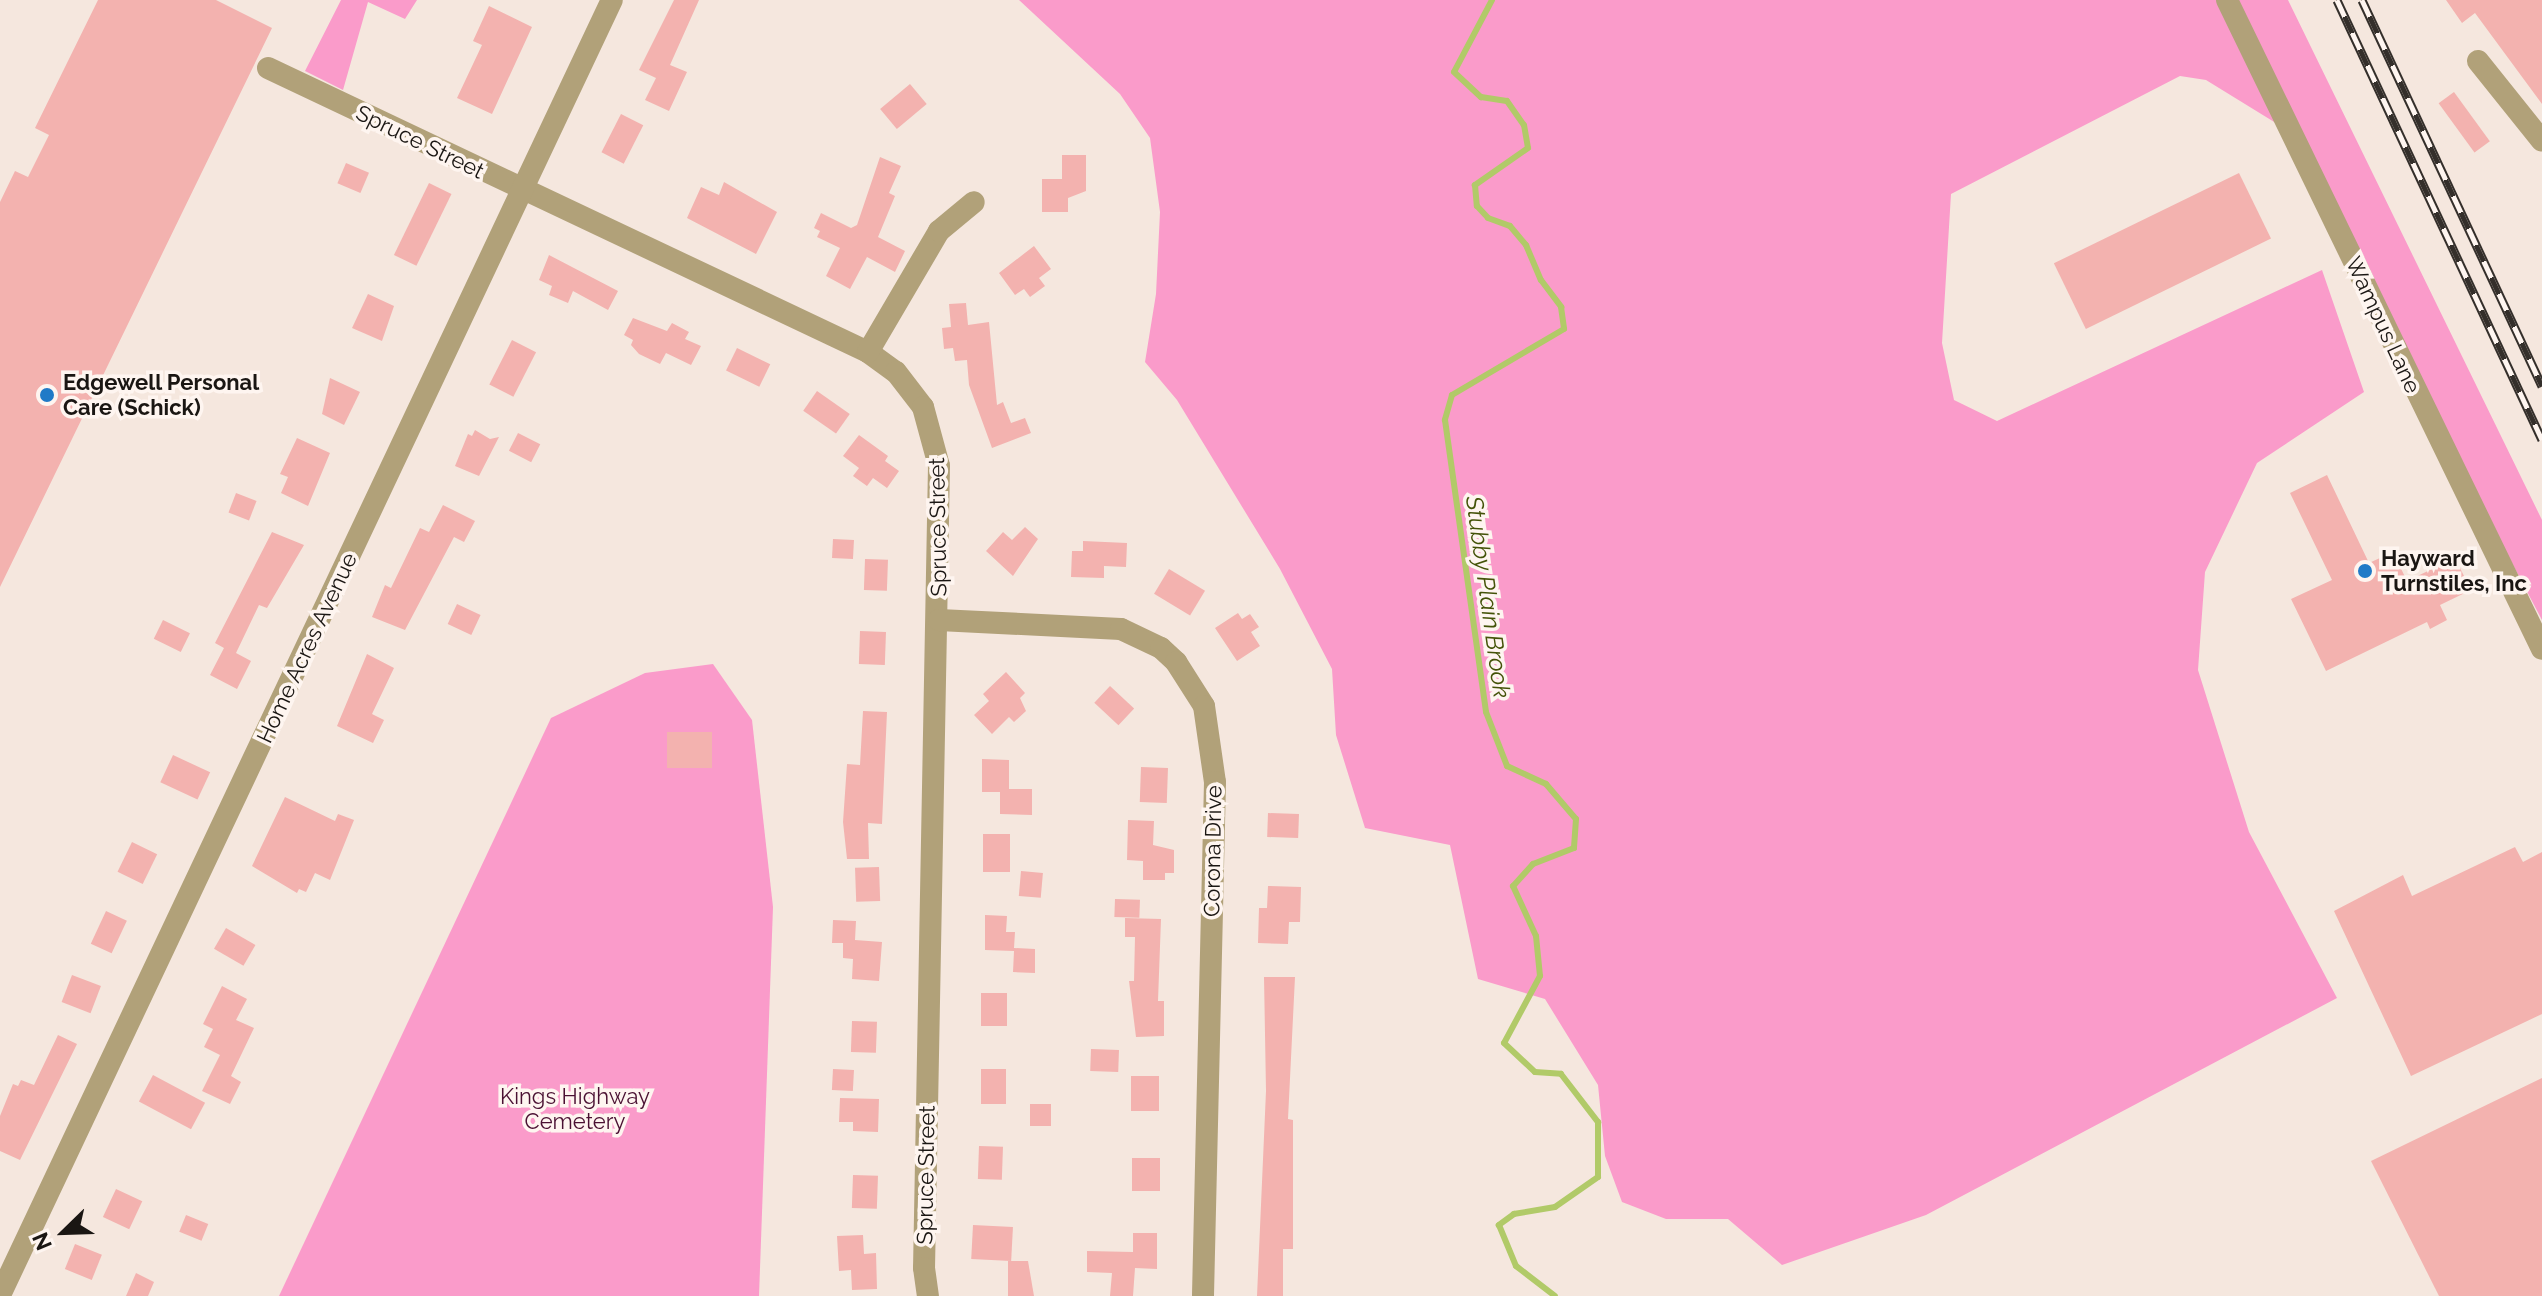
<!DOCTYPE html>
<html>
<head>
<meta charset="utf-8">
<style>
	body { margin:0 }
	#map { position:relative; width:2542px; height:1296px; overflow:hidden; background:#f5e7de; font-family:Raleway,sans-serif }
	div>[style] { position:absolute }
	.green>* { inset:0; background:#fa9bca }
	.stream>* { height:6px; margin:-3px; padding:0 3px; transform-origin:3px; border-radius:3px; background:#b1ca68 }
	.building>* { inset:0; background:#f3b2af; transform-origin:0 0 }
	.minor>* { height:22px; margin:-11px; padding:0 11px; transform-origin:11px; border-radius:11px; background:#b1a179 }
	.rail>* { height:9px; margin-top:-4.5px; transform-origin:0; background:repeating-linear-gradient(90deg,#fef5f0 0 18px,#342f2b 0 36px); box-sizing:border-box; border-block:2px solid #342f2b }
	.dots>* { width:22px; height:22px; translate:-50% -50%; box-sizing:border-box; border:4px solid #fef5f0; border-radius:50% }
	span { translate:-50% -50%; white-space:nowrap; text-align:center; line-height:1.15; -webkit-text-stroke:7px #fef5f0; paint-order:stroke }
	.street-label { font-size:22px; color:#1a1613 }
	.poi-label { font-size:22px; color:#1a1613; font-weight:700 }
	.left { translate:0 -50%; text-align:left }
	.park-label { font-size:22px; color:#4a1032 }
	.water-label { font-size:24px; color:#445308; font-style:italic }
	.north { position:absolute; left:24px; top:1192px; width:80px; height:80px; -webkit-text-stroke:6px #fef5f0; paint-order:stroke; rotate:247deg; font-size:22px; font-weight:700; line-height:32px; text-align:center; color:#1a1613 }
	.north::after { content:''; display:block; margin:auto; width:28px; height:36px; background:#1a1613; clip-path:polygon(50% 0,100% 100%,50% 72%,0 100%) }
</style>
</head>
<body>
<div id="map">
	<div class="green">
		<div style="clip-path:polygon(341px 0,417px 0,405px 19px,368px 2px,343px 90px,305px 71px)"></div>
		<div style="clip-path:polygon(1019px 0,2288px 0,2542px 520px,2542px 620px,2406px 362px,2300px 138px,2206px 80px,2180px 76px,1951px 194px,1942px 343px,1954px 400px,1997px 421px,2322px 270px,2364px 392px,2257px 463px,2205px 572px,2198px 670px,2249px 832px,2337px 998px,1926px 1215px,1782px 1265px,1728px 1219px,1666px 1219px,1622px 1202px,1605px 1156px,1598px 1085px,1545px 999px,1478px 979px,1450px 845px,1365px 828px,1336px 735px,1332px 669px,1280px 569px,1177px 400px,1145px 362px,1156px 294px,1160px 212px,1150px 138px,1120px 94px)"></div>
		<div style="clip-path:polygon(713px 664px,752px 720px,773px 907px,759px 1296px,279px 1296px,551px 718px,645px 673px)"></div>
	</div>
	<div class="stream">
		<div style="left:1492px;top:0;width:81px;rotate:117.8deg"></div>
		<div style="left:1454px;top:72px;width:37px;rotate:43deg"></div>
		<div style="left:1481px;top:97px;width:26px;rotate:9deg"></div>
		<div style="left:1507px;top:101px;width:29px;rotate:55deg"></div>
		<div style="left:1524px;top:125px;width:23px;rotate:80deg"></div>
		<div style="left:1528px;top:148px;width:65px;rotate:145.1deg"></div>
		<div style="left:1475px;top:185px;width:21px;rotate:85deg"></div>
		<div style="left:1477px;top:206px;width:16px;rotate:47deg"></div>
		<div style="left:1488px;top:218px;width:23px;rotate:20deg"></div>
		<div style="left:1510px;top:226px;width:25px;rotate:50deg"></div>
		<div style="left:1526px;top:245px;width:38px;rotate:67deg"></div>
		<div style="left:1541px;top:280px;width:34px;rotate:53deg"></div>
		<div style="left:1561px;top:307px;width:22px;rotate:82deg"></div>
		<div style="left:1564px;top:329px;width:130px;rotate:149.5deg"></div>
		<div style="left:1452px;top:395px;width:26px;rotate:106deg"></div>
		<div style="left:1445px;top:420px;width:295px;rotate:82deg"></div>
		<div style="left:1486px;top:712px;width:58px;rotate:68.7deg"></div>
		<div style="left:1507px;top:766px;width:43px;rotate:24.8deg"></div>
		<div style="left:1546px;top:784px;width:46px;rotate:49.4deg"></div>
		<div style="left:1576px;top:819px;width:29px;rotate:94deg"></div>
		<div style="left:1574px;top:848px;width:44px;rotate:158.7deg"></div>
		<div style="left:1533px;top:864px;width:30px;rotate:132deg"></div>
		<div style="left:1513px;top:886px;width:55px;rotate:65.3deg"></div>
		<div style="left:1536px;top:936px;width:40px;rotate:84.3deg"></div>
		<div style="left:1540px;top:976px;width:76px;rotate:118.2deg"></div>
		<div style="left:1504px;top:1043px;width:42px;rotate:43.1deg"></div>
		<div style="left:1535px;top:1072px;width:26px;rotate:4deg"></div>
		<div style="left:1561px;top:1074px;width:61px;rotate:52.4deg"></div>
		<div style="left:1598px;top:1122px;width:55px;rotate:90deg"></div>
		<div style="left:1598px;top:1177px;width:52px;rotate:145.1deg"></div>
		<div style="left:1555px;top:1207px;width:42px;rotate:170.3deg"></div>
		<div style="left:1514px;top:1214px;width:19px;rotate:144deg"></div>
		<div style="left:1499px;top:1225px;width:44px;rotate:67.5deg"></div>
		<div style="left:1516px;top:1266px;width:49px;rotate:37.6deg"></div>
	</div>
	<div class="building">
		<div style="clip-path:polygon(98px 0,216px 0,272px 28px,0 587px,0 202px,15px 171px,28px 177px,49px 135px,35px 128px)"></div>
		<div style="clip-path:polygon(674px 0,699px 0,670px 65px,687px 72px,669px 111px,645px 100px,656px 78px,639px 70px)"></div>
		<div style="clip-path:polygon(2446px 0,2542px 0,2542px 104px,2475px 13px,2462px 23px)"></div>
		<div style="clip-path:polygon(489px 6px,532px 27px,492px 114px,457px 98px,482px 45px,473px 41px)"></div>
		<div style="left:910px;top:84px;width:26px;height:39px;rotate:50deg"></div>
		<div style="left:2454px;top:92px;width:61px;height:19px;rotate:54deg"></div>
		<div style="left:621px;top:114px;width:25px;height:43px;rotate:27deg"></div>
		<div style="clip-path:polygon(1062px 155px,1086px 155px,1086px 191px,1068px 198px,1068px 212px,1042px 212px,1042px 179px,1062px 179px)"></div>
		<div style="clip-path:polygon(880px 157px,901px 166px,889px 193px,895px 196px,878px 237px,905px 251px,895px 272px,867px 257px,850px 289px,826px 276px,840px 248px,817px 237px,820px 231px,814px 228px,821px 213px,851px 228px,857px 225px)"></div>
		<div style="left:346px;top:163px;width:25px;height:22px;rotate:23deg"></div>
		<div style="left:2239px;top:173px;width:73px;height:206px;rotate:64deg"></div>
		<div style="clip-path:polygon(724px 182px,777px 212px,756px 254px,687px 218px,701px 187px,719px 195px)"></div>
		<div style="left:429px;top:183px;width:25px;height:80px;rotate:26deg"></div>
		<div style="clip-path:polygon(1034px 246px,1051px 269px,1039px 278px,1045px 286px,1030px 297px,1024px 289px,1015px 295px,999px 273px)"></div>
		<div style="clip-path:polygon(549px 255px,618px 291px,608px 310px,573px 291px,568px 303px,549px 295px,552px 286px,539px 280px)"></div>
		<div style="clip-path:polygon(368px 294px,394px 306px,382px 341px,352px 328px)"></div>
		<div style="clip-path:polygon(966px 303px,968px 325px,989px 322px,997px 405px,1003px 402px,1011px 423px,1025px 418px,1031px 433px,992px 448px,969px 385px,967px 360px,955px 361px,953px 348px,944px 349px,942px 328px,951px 327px,949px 304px)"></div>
		<div style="clip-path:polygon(633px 318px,667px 331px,672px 323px,689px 332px,685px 339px,701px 346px,691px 365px,666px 353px,660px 364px,639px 354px,631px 345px,633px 340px,624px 335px)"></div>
		<div style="left:512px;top:340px;width:27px;height:50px;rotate:27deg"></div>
		<div style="left:737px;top:348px;width:37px;height:25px;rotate:26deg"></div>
		<div style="clip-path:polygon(330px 378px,360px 392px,344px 425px,322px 414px)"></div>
		<div style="left:817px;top:391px;width:40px;height:24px;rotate:35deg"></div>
		<div style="clip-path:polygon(475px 430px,490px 439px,499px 437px,479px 476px,455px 466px,468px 434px,472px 436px)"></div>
		<div style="left:518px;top:433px;width:25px;height:20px;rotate:27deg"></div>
		<div style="clip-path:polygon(859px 435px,888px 456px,885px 461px,899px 471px,887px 488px,873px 478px,867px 486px,853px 476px,859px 468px,843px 456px)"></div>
		<div style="clip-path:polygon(297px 438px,330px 453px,308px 506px,281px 493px,288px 477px,280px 474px)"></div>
		<div style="clip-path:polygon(2327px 475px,2369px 563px,2393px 552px,2407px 581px,2455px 558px,2471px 590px,2440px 605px,2447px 620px,2430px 629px,2427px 622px,2326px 671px,2291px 599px,2332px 580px,2290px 493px)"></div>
		<div style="left:236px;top:493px;width:22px;height:21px;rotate:21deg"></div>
		<div style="clip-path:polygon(443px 505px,475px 521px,464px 542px,454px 537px,405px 630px,372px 617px,385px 585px,391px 588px,420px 528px,429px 532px)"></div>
		<div style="clip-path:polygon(1025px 527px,1038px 539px,1013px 576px,986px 551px,1003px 532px,1012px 540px)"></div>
		<div style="clip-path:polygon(272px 532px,304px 545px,267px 608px,259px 605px,236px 653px,251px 661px,237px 689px,210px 675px,224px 648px,215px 643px)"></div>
		<div style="left:833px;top:539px;width:21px;height:19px;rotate:3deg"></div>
		<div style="clip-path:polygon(1083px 541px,1127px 543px,1126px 567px,1104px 566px,1104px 578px,1071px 577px,1072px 551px,1083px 551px)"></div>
		<div style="left:865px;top:559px;width:23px;height:31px;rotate:2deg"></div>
		<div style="left:1169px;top:569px;width:42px;height:29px;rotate:31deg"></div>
		<div style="left:457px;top:604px;width:26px;height:22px;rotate:25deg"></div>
		<div style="clip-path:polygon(1238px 613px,1242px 619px,1250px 614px,1259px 627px,1251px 632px,1260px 646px,1237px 661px,1215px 628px)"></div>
		<div style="left:163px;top:620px;width:30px;height:21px;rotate:26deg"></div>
		<div style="left:860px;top:631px;width:26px;height:33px;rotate:2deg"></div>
		<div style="clip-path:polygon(367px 654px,394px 668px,372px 714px,384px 720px,373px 743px,337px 726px)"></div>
		<div style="clip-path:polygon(1006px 672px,1025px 693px,1020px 698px,1026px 711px,1014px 722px,1009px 717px,992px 734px,974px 715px,989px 701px,983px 694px)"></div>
		<div style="left:1110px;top:686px;width:33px;height:23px;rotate:43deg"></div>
		<div style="clip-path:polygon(863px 711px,887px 712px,882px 824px,868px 823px,869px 859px,847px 859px,843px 822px,847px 764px,860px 765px)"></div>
		<div style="left:667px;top:732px;width:45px;height:36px"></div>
		<div style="left:173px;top:755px;width:41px;height:30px;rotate:25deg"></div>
		<div style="clip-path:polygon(982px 759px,1009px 760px,1009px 789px,1032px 789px,1032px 815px,1000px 814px,1000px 792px,982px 792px)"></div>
		<div style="left:1141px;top:767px;width:27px;height:35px;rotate:2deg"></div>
		<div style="clip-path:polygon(285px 797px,335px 821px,338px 814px,354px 820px,330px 880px,315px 873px,306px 892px,299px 889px,297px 893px,252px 866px)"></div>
		<div style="left:1268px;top:813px;width:31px;height:24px;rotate:2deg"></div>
		<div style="clip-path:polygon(1128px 820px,1154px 821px,1153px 845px,1174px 850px,1174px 873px,1165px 873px,1165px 880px,1143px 880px,1143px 861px,1127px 860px)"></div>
		<div style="left:983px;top:834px;width:27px;height:38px"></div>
		<div style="left:132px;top:842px;width:28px;height:33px;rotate:26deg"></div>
		<div style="clip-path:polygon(2515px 847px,2523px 862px,2542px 852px,2542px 1014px,2411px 1076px,2334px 911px,2403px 875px,2412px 896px)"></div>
		<div style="left:879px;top:867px;width:34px;height:24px;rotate:88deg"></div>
		<div style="left:1021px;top:871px;width:22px;height:25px;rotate:5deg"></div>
		<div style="clip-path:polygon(1268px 886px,1301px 887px,1300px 922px,1289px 922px,1288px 944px,1258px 943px,1259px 908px,1267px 908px)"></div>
		<div style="left:1115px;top:899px;width:25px;height:18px;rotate:2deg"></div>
		<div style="left:106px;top:911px;width:23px;height:36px;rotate:25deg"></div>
		<div style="clip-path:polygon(985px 915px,1007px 916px,1006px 932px,1015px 932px,1014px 948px,1035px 949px,1035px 973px,1013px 972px,1014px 951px,985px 950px)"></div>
		<div style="clip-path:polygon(1125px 918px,1161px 919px,1158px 1001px,1164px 1001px,1164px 1036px,1136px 1037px,1129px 981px,1134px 981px,1135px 937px,1125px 937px)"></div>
		<div style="clip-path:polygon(833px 920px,856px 921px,855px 940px,882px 942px,879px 981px,852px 979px,853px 959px,843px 958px,843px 943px,832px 943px)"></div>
		<div style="left:226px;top:928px;width:34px;height:24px;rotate:30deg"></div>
		<div style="left:72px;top:975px;width:31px;height:29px;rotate:21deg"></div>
		<div style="clip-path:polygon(1264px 977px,1295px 977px,1288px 1119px,1293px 1120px,1293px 1249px,1283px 1249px,1283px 1296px,1257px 1296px,1266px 1091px)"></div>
		<div style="clip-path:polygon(222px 986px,247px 999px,236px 1020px,254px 1028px,231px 1076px,241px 1082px,230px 1104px,202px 1091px,220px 1055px,204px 1047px,213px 1029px,203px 1024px)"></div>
		<div style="left:981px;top:993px;width:26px;height:33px"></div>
		<div style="left:852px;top:1021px;width:25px;height:31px;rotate:2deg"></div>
		<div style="clip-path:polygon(58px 1035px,77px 1044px,20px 1160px,0 1151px,0 1116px,13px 1084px,18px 1086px,21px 1080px,34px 1085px)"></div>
		<div style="left:1091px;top:1049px;width:28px;height:22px;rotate:2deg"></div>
		<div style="left:833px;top:1069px;width:21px;height:21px;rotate:3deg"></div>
		<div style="left:981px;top:1069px;width:25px;height:35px"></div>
		<div style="left:153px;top:1075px;width:59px;height:30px;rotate:28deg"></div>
		<div style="left:1131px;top:1076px;width:28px;height:35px"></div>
		<div style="clip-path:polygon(2542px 1078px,2542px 1296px,2439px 1296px,2371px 1161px)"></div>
		<div style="clip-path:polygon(840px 1098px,879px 1099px,878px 1132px,853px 1131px,853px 1122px,839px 1122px)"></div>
		<div style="left:1030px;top:1104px;width:21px;height:22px"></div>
		<div style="left:979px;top:1146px;width:24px;height:33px;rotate:2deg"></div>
		<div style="left:1132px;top:1158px;width:28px;height:33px"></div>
		<div style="left:853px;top:1175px;width:25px;height:33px;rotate:2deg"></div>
		<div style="left:116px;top:1189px;width:29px;height:31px;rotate:25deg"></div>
		<div style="left:186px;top:1215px;width:24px;height:18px;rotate:22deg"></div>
		<div style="left:973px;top:1225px;width:40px;height:34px;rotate:3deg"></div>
		<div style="clip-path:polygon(1133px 1233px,1157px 1233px,1157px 1269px,1135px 1268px,1133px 1296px,1110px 1296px,1112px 1273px,1087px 1272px,1087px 1251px,1133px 1252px)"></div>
		<div style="clip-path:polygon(863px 1235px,864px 1254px,876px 1253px,877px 1289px,852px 1290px,851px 1270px,839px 1271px,837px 1236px)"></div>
		<div style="left:75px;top:1244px;width:29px;height:27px;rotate:22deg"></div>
		<div style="clip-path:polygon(1008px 1261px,1028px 1261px,1034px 1296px,1008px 1296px)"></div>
		<div style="clip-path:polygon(136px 1273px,154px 1282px,148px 1296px,126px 1296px)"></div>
	</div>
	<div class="minor">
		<div style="left:2227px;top:0;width:721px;rotate:64.11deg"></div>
		<div style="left:2478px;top:61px;width:102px;rotate:51.3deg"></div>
		<div style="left:268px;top:68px;width:664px;rotate:25.33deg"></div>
		<div style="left:868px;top:352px;width:34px;rotate:36deg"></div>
		<div style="left:896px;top:372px;width:44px;rotate:52.4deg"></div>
		<div style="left:923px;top:407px;width:61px;rotate:74.8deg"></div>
		<div style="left:939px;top:466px;width:802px;rotate:91.07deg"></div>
		<div style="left:924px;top:1268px;width:28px;rotate:82deg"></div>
		<div style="left:868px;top:352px;width:140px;rotate:-59.6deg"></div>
		<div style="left:939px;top:231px;width:45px;rotate:-39.6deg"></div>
		<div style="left:939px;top:620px;width:182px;rotate:2.8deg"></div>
		<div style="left:1121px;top:629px;width:44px;rotate:25.4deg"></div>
		<div style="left:1161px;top:648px;width:21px;rotate:43deg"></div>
		<div style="left:1176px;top:662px;width:52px;rotate:57.5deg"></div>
		<div style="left:1204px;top:706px;width:77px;rotate:81.8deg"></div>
		<div style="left:1215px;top:782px;width:514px;rotate:91.34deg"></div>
		<div style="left:0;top:1295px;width:1432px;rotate:-64.71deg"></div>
	</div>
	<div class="rail">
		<div style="left:2337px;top:0;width:485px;rotate:65deg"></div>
		<div style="left:2362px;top:0;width:426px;rotate:65deg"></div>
	</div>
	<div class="dots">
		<div style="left:47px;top:395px;background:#207ac7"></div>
		<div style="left:2365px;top:571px;background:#207ac7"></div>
	</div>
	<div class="street-label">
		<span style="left:420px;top:142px;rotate:26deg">Spruce Street</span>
		<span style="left:2383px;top:325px;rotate:65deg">Wampus Lane</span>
		<span style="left:938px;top:527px;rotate:-91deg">Spruce Street</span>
		<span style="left:307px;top:648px;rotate:-65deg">Home Acres Avenue</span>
		<span style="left:1213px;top:851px;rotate:-89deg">Corona Drive</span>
		<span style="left:926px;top:1175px;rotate:-89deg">Spruce Street</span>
	</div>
	<div class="poi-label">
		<span class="left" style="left:63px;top:395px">Edgewell Personal<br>Care (Schick)</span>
		<span class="left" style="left:2381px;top:571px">Hayward<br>Turnstiles, Inc</span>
	</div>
	<div class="park-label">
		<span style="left:575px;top:1109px">Kings Highway<br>Cemetery</span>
	</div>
	<div class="water-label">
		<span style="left:1488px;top:597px;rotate:82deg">Stubby Plain Brook</span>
	</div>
	<div class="north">N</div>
</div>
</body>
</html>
